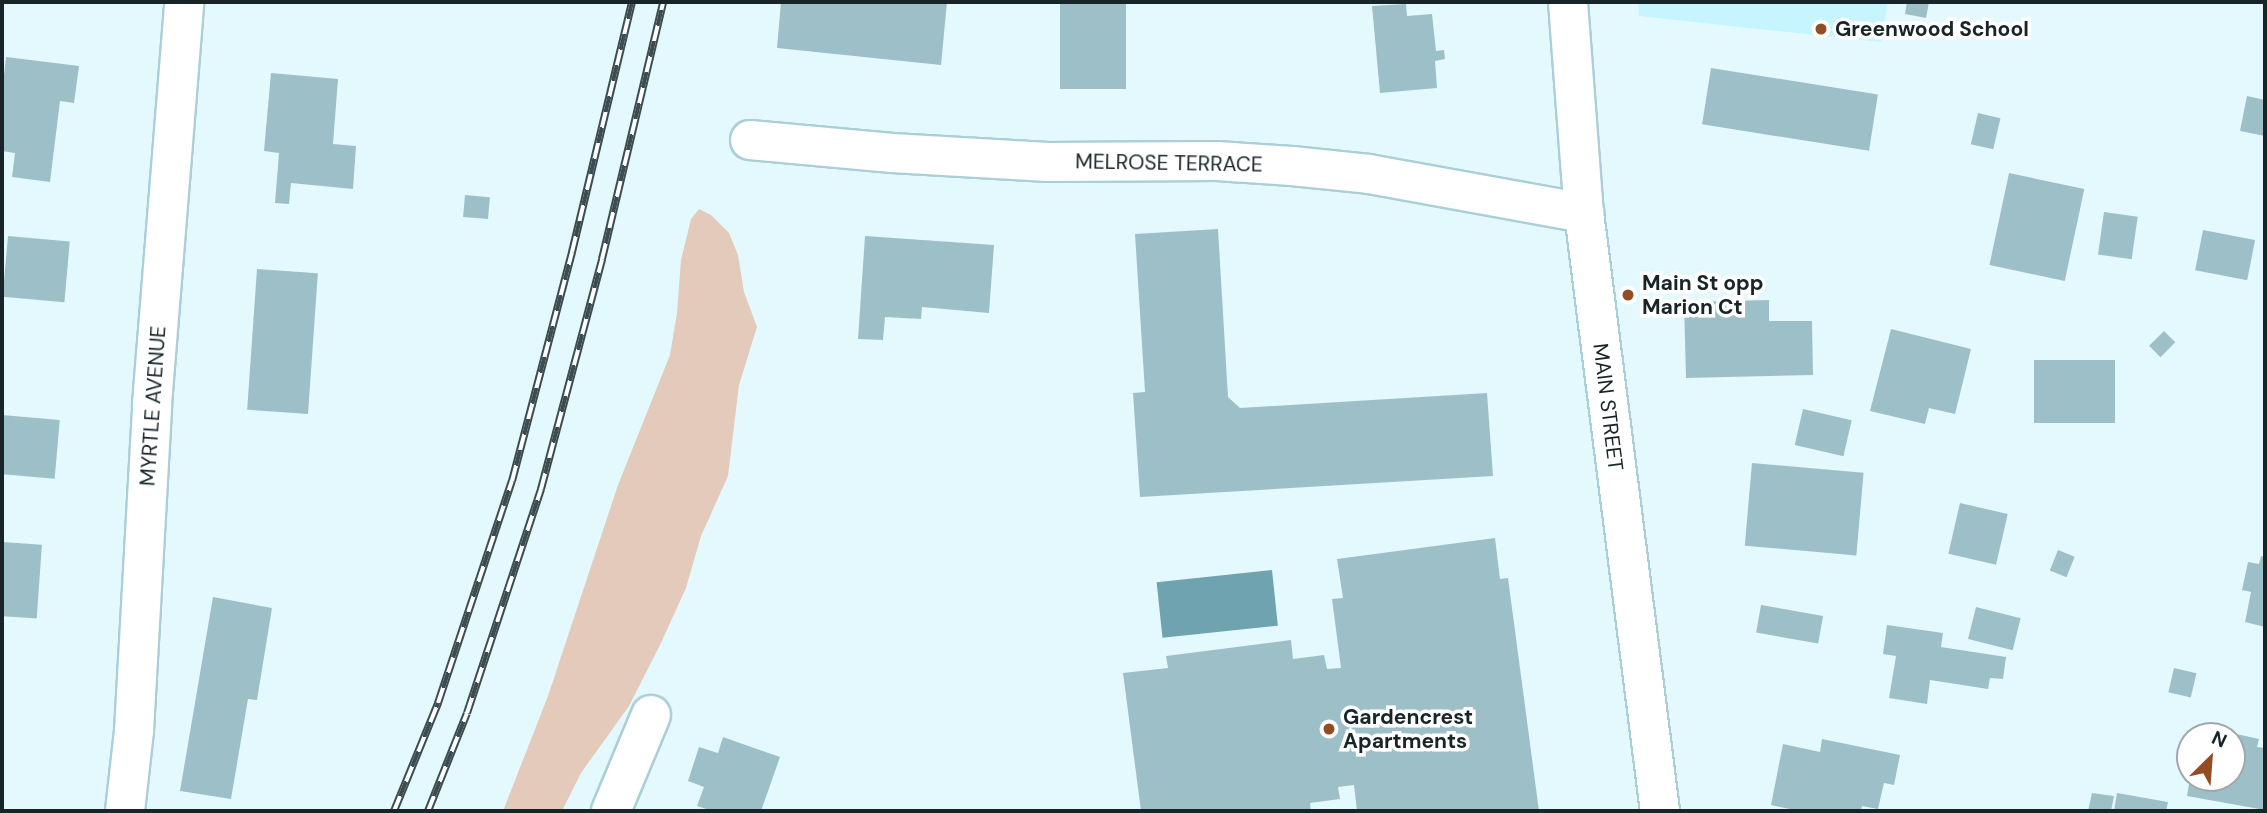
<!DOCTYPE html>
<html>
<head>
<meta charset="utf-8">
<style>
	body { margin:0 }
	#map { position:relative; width:2267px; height:813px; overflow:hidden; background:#e4f9fe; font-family:"DM Sans",sans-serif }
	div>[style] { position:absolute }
	.built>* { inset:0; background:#c6f4ff }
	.green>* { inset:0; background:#e4cabb }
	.water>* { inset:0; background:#6fa3af; transform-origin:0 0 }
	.building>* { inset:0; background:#9dc0c8; transform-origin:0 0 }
	.roads { filter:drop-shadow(2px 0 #abcfd7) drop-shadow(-2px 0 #abcfd7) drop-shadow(0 2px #abcfd7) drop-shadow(0 -2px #abcfd7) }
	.street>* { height:38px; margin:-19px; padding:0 19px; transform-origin:19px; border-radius:19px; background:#fff }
	.primary>* { height:38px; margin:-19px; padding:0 19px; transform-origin:19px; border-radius:19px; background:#fff }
	.rail>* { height:8px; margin-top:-4px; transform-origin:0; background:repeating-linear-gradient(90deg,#fff 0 16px,#3d4c50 0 32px); box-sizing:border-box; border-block:2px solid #3d4c50 }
	.dots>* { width:19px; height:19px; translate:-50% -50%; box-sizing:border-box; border:4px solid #fff; border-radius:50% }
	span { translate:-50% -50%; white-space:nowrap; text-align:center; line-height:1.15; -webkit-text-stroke:7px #fff; paint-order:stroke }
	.poi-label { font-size:21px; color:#172428; font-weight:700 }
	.left { translate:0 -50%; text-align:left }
	.street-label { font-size:21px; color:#172428 }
	.frame { position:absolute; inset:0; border:4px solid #172428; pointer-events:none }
	.north { position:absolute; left:2176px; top:722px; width:70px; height:70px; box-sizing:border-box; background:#fff; border:2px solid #a2a7a9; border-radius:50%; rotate:25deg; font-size:19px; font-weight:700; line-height:28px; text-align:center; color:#172428 }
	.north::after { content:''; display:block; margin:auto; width:24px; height:32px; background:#924d22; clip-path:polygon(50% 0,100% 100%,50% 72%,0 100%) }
</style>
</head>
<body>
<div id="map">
	<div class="built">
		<div style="clip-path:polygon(1638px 2px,1888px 2px,1881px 42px,1639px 16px)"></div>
	</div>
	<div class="green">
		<div style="clip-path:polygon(699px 209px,711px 215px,729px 233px,738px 255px,744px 292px,757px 327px,739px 385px,728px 476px,701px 536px,686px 588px,660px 645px,629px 706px,581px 773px,562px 811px,503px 811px,548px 696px,618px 485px,670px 355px,677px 313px,681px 260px,691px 219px)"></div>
	</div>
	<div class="water">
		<div style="left:1272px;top:570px;width:56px;height:116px;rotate:84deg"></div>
	</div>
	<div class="building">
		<div style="clip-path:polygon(781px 2px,947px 2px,941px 65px,777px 48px)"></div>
		<div style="left:1060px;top:2px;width:66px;height:87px"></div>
		<div style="clip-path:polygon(1907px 2px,1929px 2px,1926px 18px,1905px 14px)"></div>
		<div style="clip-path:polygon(1406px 4px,1407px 16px,1432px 14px,1436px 51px,1444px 50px,1445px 59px,1435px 61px,1437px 88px,1380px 93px,1372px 6px)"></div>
		<div style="clip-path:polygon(6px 57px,79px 66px,74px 103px,60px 101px,50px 182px,12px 177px,15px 153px,2px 151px,2px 93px)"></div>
		<div style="left:1711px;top:68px;width:169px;height:57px;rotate:9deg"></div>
		<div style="clip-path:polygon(271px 73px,338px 79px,333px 144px,356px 146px,353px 189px,291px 183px,289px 204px,275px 203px,279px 153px,264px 151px)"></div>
		<div style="clip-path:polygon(2247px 96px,2265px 100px,2265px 136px,2240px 131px)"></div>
		<div style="left:1978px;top:113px;width:23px;height:32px;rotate:13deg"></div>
		<div style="left:2009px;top:173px;width:77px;height:94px;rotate:12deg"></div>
		<div style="left:465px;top:195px;width:25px;height:22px;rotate:5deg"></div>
		<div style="left:2104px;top:212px;width:34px;height:43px;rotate:8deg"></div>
		<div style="clip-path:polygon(1218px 229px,1228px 397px,1240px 408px,1487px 393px,1493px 476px,1140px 497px,1133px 393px,1145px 392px,1135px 234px)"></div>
		<div style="left:2203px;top:230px;width:53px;height:41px;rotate:11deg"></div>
		<div style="left:8px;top:236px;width:62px;height:61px;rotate:5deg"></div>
		<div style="clip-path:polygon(865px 236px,994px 245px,989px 313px,922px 307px,921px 319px,885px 317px,883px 340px,858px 339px)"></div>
		<div style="left:257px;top:269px;width:61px;height:141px;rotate:4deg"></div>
		<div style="clip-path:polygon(1769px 300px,1769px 321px,1812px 321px,1813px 375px,1686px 378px,1684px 302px)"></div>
		<div style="clip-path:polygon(1891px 329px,1971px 349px,1955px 414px,1929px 408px,1925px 424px,1870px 411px)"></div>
		<div style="left:2164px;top:331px;width:16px;height:21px;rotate:45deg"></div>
		<div style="left:2034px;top:360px;width:81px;height:63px"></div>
		<div style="left:1803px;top:409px;width:50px;height:37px;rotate:13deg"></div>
		<div style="left:2px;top:415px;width:58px;height:59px;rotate:5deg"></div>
		<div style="left:1752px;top:463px;width:112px;height:83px;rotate:5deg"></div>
		<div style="left:1960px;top:503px;width:49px;height:52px;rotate:13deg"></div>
		<div style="clip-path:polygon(1495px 538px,1500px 579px,1508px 578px,1539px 811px,1357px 811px,1354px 785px,1338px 787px,1340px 799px,1310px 803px,1311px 811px,1141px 811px,1123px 673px,1168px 668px,1166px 656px,1291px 640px,1293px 659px,1324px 655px,1327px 669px,1341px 668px,1332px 599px,1343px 598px,1337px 559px)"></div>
		<div style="left:2px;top:542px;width:40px;height:74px;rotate:4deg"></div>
		<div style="left:2058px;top:550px;width:18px;height:22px;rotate:22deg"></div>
		<div style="clip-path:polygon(2261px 556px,2265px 557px,2265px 627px,2245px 622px,2251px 592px,2242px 590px,2248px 562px,2259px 564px)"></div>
		<div style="clip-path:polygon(213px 597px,272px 608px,257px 700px,248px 699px,231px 799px,180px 791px)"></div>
		<div style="left:1761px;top:605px;width:63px;height:28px;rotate:10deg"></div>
		<div style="left:1976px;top:607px;width:46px;height:33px;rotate:14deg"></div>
		<div style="clip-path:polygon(1887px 625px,1943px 633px,1941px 647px,2006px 657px,2003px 679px,1990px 678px,1988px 689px,1930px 680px,1927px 704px,1889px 698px,1896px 656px,1883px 654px)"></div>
		<div style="left:2174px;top:668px;width:23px;height:25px;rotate:13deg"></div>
		<div style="clip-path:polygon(2232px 733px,2259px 739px,2257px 747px,2265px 748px,2265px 810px,2187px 796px,2190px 778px,2232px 778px)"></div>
		<div style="clip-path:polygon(723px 737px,780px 757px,761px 811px,713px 811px,697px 806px,704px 787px,688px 781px,699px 747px,718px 753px)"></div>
		<div style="clip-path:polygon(1822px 739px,1900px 755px,1894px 785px,1884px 783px,1878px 809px,1862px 806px,1861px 811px,1799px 811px,1771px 805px,1783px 744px,1820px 752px)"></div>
		<div style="clip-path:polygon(2092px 793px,2114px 796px,2111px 811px,2088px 811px)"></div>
		<div style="clip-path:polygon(2117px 793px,2168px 802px,2166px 811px,2114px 811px)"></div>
	</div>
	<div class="roads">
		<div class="street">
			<div style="left:750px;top:140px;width:143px;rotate:5.2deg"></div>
			<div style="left:892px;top:153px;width:156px;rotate:3.3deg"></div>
			<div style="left:1048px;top:162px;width:169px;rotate:-0.3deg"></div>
			<div style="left:1217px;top:161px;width:75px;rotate:3.8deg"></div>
			<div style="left:1292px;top:166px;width:77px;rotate:5.9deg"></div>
			<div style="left:1369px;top:174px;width:219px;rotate:10.3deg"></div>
			<div style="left:125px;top:811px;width:81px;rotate:-83.6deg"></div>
			<div style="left:134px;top:731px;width:327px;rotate:-86.8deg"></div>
			<div style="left:152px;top:404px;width:403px;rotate:-85.4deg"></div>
			<div style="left:611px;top:811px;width:104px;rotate:-67.4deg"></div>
		</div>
		<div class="primary">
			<div style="left:1568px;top:2px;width:212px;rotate:85.7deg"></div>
			<div style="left:1584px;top:213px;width:603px;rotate:82.76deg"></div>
		</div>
	</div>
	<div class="rail">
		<div style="left:394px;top:811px;width:117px;rotate:-67.8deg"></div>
		<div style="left:438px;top:703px;width:234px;rotate:-71.6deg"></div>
		<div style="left:512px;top:481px;width:237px;rotate:-75.3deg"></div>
		<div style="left:572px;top:252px;width:257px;rotate:-76.5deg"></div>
		<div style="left:428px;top:811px;width:105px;rotate:-68.3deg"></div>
		<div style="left:467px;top:713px;width:236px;rotate:-71.7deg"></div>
		<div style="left:541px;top:489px;width:238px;rotate:-75.1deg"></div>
		<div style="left:602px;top:259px;width:264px;rotate:-76.6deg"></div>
	</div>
	<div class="dots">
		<div style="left:1821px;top:29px;background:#924d22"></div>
		<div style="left:1628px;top:295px;background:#924d22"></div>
		<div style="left:1329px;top:729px;background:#924d22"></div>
	</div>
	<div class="poi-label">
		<span class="left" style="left:1835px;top:29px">Greenwood School</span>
		<span class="left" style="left:1642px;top:295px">Main St opp<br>Marion Ct</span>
		<span class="left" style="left:1343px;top:729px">Gardencrest<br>Apartments</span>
	</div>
	<div class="street-label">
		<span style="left:1169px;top:163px;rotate:1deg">MELROSE TERRACE</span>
		<span style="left:153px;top:406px;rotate:-86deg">MYRTLE AVENUE</span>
		<span style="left:1608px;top:407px;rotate:83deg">MAIN STREET</span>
	</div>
	<div class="frame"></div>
	<div class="north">N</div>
</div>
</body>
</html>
